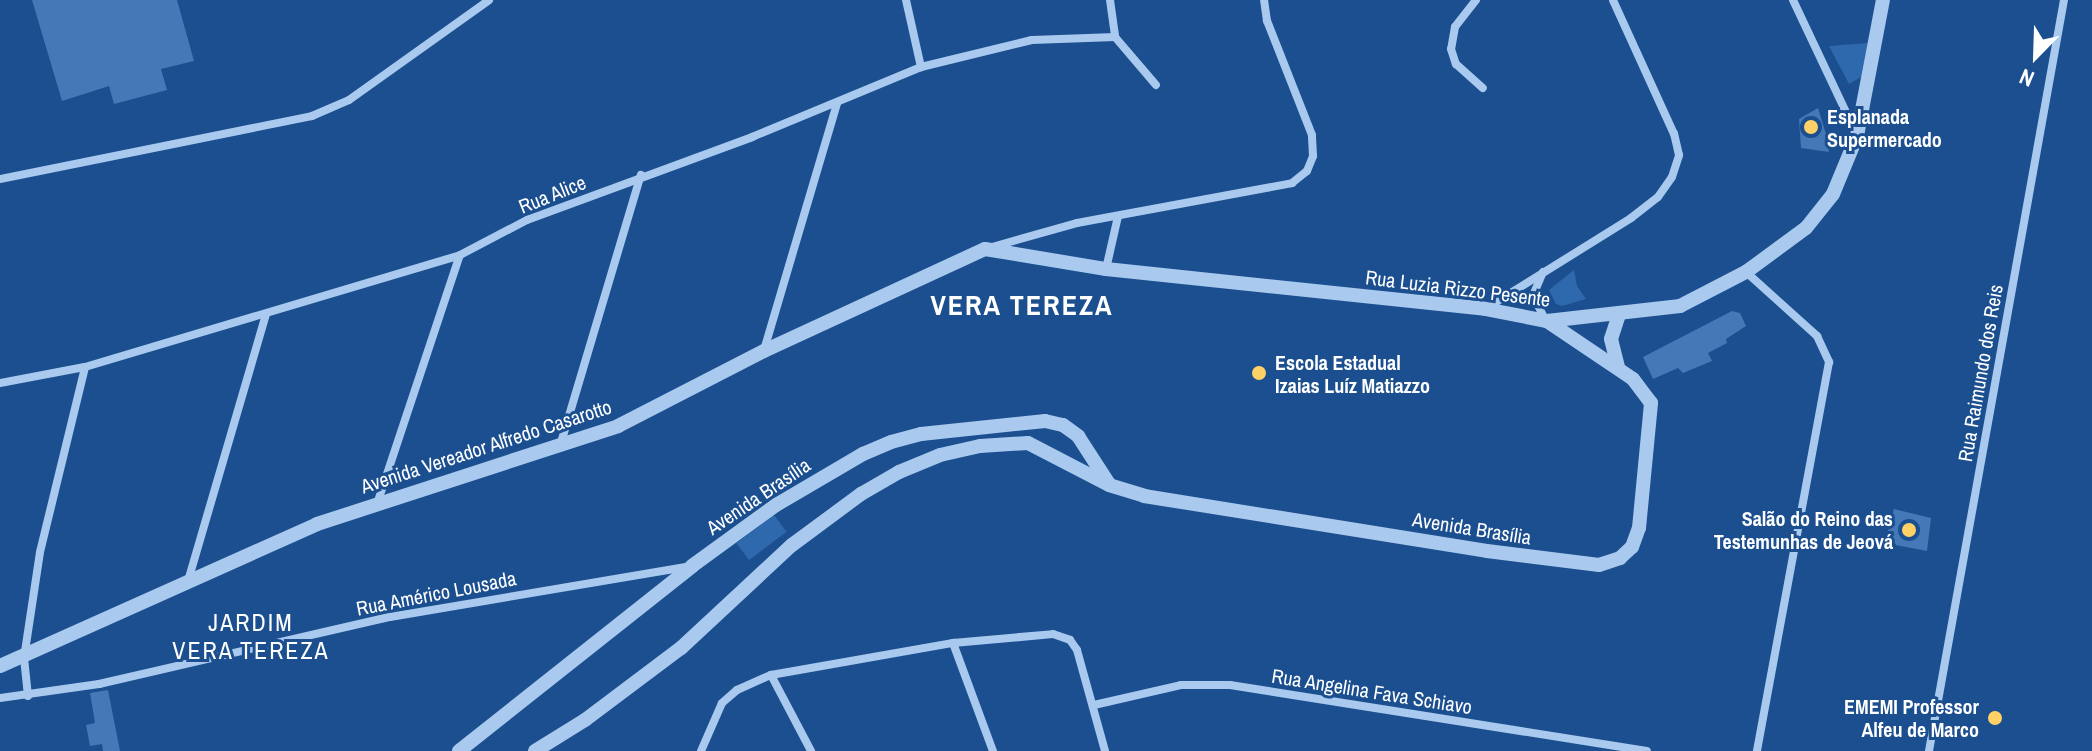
<!DOCTYPE html>
<html>
<head>
<meta charset="utf-8">
<style>
	body { margin:0 }
	#map { position:relative; width:2092px; height:751px; overflow:hidden; background:#1b4f8f; font-family:"Archivo Narrow",sans-serif }
	div>[style] { position:absolute }
	.green>* { inset:0; background:#2e69ad; transform-origin:0 0 }
	.building>* { inset:0; background:#4478b7 }
	.minor>* { height:8px; margin:-4px; padding:0 4px; transform-origin:4px; border-radius:4px; background:#a9c9ee }
	.tertiary>* { height:14px; margin:-7px; padding:0 7px; transform-origin:7px; border-radius:7px; background:#a9c9ee }
	.dots>* { width:22px; height:22px; translate:-50% -50%; box-sizing:border-box; border:4px solid #1b4f8f; border-radius:50% }
	span { translate:-50% -50%; white-space:nowrap; text-align:center; line-height:1.15; -webkit-text-stroke:6px #1b4f8f; paint-order:stroke }
	.poi-label { font-size:20px; color:#fff; font-weight:700 }
	.left { translate:0 -50%; text-align:left }
	.right { translate:-100% -50%; text-align:right }
	.street-label { font-size:20px; color:#fff }
	.quarter-label { font-size:24px; color:#fff; letter-spacing:2px }
	.district-label { font-size:28px; color:#fff; font-weight:700; letter-spacing:2px }
	.north { position:absolute; left:1996px; top:16px; width:80px; height:80px; -webkit-text-stroke:6px #1b4f8f; paint-order:stroke; rotate:203deg; font-size:22px; font-weight:700; line-height:32px; text-align:center; color:#fff }
	.north::after { content:''; display:block; margin:auto; width:28px; height:36px; background:#fff; clip-path:polygon(50% 0,100% 100%,50% 72%,0 100%) }
</style>
</head>
<body>
<div id="map">
	<div class="green">
		<div style="clip-path:polygon(1868px 43px,1861px 77px,1849px 84px,1829px 46px)"></div>
		<div style="clip-path:polygon(1574px 270px,1577px 286px,1586px 299px,1562px 306px,1556px 304px,1549px 290px)"></div>
		<div style="left:774px;top:515px;width:21px;height:47px;rotate:53deg"></div>
	</div>
	<div class="building">
		<div style="clip-path:polygon(32px 0,177px 0,194px 61px,161px 69px,167px 90px,114px 104px,109px 86px,62px 101px)"></div>
		<div style="clip-path:polygon(1818px 108px,1826px 134px,1829px 152px,1801px 148px,1799px 119px)"></div>
		<div style="clip-path:polygon(1732px 311px,1740px 313px,1746px 326px,1726px 339px,1727px 343px,1708px 353px,1712px 361px,1683px 373px,1678px 368px,1653px 379px,1643px 357px)"></div>
		<div style="clip-path:polygon(1894px 509px,1931px 518px,1927px 551px,1885px 543px)"></div>
		<div style="clip-path:polygon(108px 690px,120px 751px,103px 751px,102px 744px,90px 746px,86px 725px,95px 723px,90px 693px)"></div>
	</div>
	<div class="minor">
		<div style="left:906px;top:0;width:69px;rotate:77.4deg"></div>
		<div style="left:1110px;top:0;width:37px;rotate:82deg"></div>
		<div style="left:1476px;top:0;width:34px;rotate:128deg"></div>
		<div style="left:1455px;top:27px;width:22px;rotate:100deg"></div>
		<div style="left:1451px;top:49px;width:16px;rotate:72deg"></div>
		<div style="left:1456px;top:64px;width:36px;rotate:42deg"></div>
		<div style="left:1793px;top:0;width:147px;rotate:64.7deg"></div>
		<div style="left:1115px;top:37px;width:63px;rotate:49.5deg"></div>
		<div style="left:0;top:179px;width:318px;rotate:-11.4deg"></div>
		<div style="left:312px;top:116px;width:40px;rotate:-23.4deg"></div>
		<div style="left:349px;top:100px;width:172px;rotate:-35.5deg"></div>
		<div style="left:992px;top:247px;width:88px;rotate:-15.8deg"></div>
		<div style="left:1077px;top:223px;width:219px;rotate:-10.5deg"></div>
		<div style="left:1292px;top:183px;width:19px;rotate:-39deg"></div>
		<div style="left:1307px;top:171px;width:16px;rotate:-68deg"></div>
		<div style="left:1313px;top:156px;width:21px;rotate:-93deg"></div>
		<div style="left:1312px;top:135px;width:123px;rotate:-111.5deg"></div>
		<div style="left:1267px;top:21px;width:21px;rotate:-98deg"></div>
		<div style="left:1106px;top:269px;width:54px;rotate:-77.2deg"></div>
		<div style="left:1543px;top:272px;width:25px;rotate:113deg"></div>
		<div style="left:1533px;top:295px;width:25px;rotate:64deg"></div>
		<div style="left:1746px;top:272px;width:96px;rotate:42deg"></div>
		<div style="left:1817px;top:336px;width:29px;rotate:65deg"></div>
		<div style="left:1829px;top:362px;width:396px;rotate:100.5deg"></div>
		<div style="left:1485px;top:309px;width:172px;rotate:-31.9deg"></div>
		<div style="left:1631px;top:218px;width:34px;rotate:-38deg"></div>
		<div style="left:1658px;top:197px;width:24px;rotate:-55deg"></div>
		<div style="left:1672px;top:177px;width:23px;rotate:-72deg"></div>
		<div style="left:1679px;top:155px;width:22px;rotate:-103deg"></div>
		<div style="left:1674px;top:134px;width:147px;rotate:-114.5deg"></div>
		<div style="left:764px;top:350px;width:257px;rotate:-73.5deg"></div>
		<div style="left:0;top:383px;width:86px;rotate:-10.7deg"></div>
		<div style="left:85px;top:367px;width:391px;rotate:-16.6deg"></div>
		<div style="left:460px;top:255px;width:76px;rotate:-27.6deg"></div>
		<div style="left:527px;top:220px;width:240px;rotate:-20.2deg"></div>
		<div style="left:752px;top:137px;width:183px;rotate:-22.5deg"></div>
		<div style="left:921px;top:67px;width:114px;rotate:-13.7deg"></div>
		<div style="left:1032px;top:40px;width:83px;rotate:-2.1deg"></div>
		<div style="left:560px;top:446px;width:283px;rotate:-73.4deg"></div>
		<div style="left:378px;top:501px;width:259px;rotate:-71.6deg"></div>
		<div style="left:188px;top:581px;width:278px;rotate:-73.7deg"></div>
		<div style="left:953px;top:643px;width:115px;rotate:69.7deg"></div>
		<div style="left:771px;top:675px;width:86px;rotate:62.2deg"></div>
		<div style="left:28px;top:696px;width:38px;rotate:-96deg"></div>
		<div style="left:24px;top:658px;width:107px;rotate:-81.4deg"></div>
		<div style="left:40px;top:552px;width:190px;rotate:-76.3deg"></div>
		<div style="left:0;top:698px;width:100px;rotate:-8deg"></div>
		<div style="left:99px;top:684px;width:299px;rotate:-13deg"></div>
		<div style="left:390px;top:617px;width:300px;rotate:-9.6deg"></div>
		<div style="left:1094px;top:705px;width:89px;rotate:-12.9deg"></div>
		<div style="left:1181px;top:685px;width:49px"></div>
		<div style="left:1230px;top:685px;width:422px;rotate:9deg"></div>
		<div style="left:701px;top:751px;width:52px;rotate:-66.4deg"></div>
		<div style="left:722px;top:703px;width:20px;rotate:-41deg"></div>
		<div style="left:737px;top:690px;width:37px;rotate:-24deg"></div>
		<div style="left:771px;top:675px;width:185px;rotate:-10deg"></div>
		<div style="left:953px;top:643px;width:100px;rotate:-5.1deg"></div>
		<div style="left:1053px;top:634px;width:18px;rotate:19deg"></div>
		<div style="left:1070px;top:640px;width:12px;rotate:55deg"></div>
		<div style="left:1077px;top:650px;width:105px;rotate:74.5deg"></div>
		<div style="left:1929px;top:751px;width:763px;rotate:-79.81deg"></div>
	</div>
	<div class="tertiary">
		<div style="left:1618px;top:367px;width:29px;rotate:-104deg"></div>
		<div style="left:1611px;top:339px;width:25px;rotate:-72deg"></div>
		<div style="left:0;top:666px;width:347px;rotate:-24.1deg"></div>
		<div style="left:317px;top:524px;width:317px;rotate:-18deg"></div>
		<div style="left:618px;top:426px;width:164px;rotate:-27.2deg"></div>
		<div style="left:764px;top:351px;width:243px;rotate:-24.8deg"></div>
		<div style="left:985px;top:249px;width:123px;rotate:9.4deg"></div>
		<div style="left:1106px;top:269px;width:381px;rotate:6deg"></div>
		<div style="left:1485px;top:309px;width:63px;rotate:11deg"></div>
		<div style="left:1547px;top:321px;width:134px;rotate:-6.4deg"></div>
		<div style="left:1680px;top:306px;width:74px;rotate:-27.3deg"></div>
		<div style="left:1746px;top:272px;width:74px;rotate:-36.3deg"></div>
		<div style="left:1806px;top:228px;width:43px;rotate:-51.5deg"></div>
		<div style="left:1833px;top:194px;width:63px;rotate:-67.5deg"></div>
		<div style="left:1857px;top:136px;width:138px;rotate:-79.2deg"></div>
		<div style="left:459px;top:751px;width:298px;rotate:-38.4deg"></div>
		<div style="left:692px;top:566px;width:104px;rotate:-36deg"></div>
		<div style="left:776px;top:505px;width:101px;rotate:-30.4deg"></div>
		<div style="left:863px;top:454px;width:30px;rotate:-23deg"></div>
		<div style="left:891px;top:442px;width:31px;rotate:-15deg"></div>
		<div style="left:921px;top:434px;width:125px;rotate:-6deg"></div>
		<div style="left:1045px;top:421px;width:18px;rotate:13deg"></div>
		<div style="left:1063px;top:425px;width:19px;rotate:36deg"></div>
		<div style="left:1078px;top:436px;width:57px;rotate:57.1deg"></div>
		<div style="left:535px;top:751px;width:59px;rotate:-31.8deg"></div>
		<div style="left:585px;top:720px;width:120px;rotate:-36.9deg"></div>
		<div style="left:681px;top:648px;width:151px;rotate:-42.9deg"></div>
		<div style="left:792px;top:545px;width:86px;rotate:-36.5deg"></div>
		<div style="left:861px;top:494px;width:44px;rotate:-30.1deg"></div>
		<div style="left:899px;top:472px;width:44px;rotate:-22.5deg"></div>
		<div style="left:940px;top:455px;width:41px;rotate:-12.7deg"></div>
		<div style="left:980px;top:446px;width:48px;rotate:-3.6deg"></div>
		<div style="left:1028px;top:443px;width:91px;rotate:27.4deg"></div>
		<div style="left:1109px;top:485px;width:37px;rotate:17deg"></div>
		<div style="left:1144px;top:496px;width:347px;rotate:9.1deg"></div>
		<div style="left:1487px;top:551px;width:113px;rotate:7.1deg"></div>
		<div style="left:1599px;top:565px;width:22px;rotate:-18deg"></div>
		<div style="left:1620px;top:558px;width:16px;rotate:-43deg"></div>
		<div style="left:1632px;top:547px;width:20px;rotate:-70deg"></div>
		<div style="left:1639px;top:528px;width:126px;rotate:-84.5deg"></div>
		<div style="left:1651px;top:403px;width:30px;rotate:-127deg"></div>
		<div style="left:1633px;top:379px;width:104px;rotate:-146deg"></div>
	</div>
	<div class="dots">
		<div style="left:1811px;top:127px;background:#ffd166"></div>
		<div style="left:1259px;top:373px;background:#ffd166"></div>
		<div style="left:1909px;top:530px;background:#ffd166"></div>
		<div style="left:1995px;top:718px;background:#ffd166"></div>
	</div>
	<div class="poi-label">
		<span class="left" style="left:1827px;top:128px">Esplanada<br>Supermercado</span>
		<span class="left" style="left:1275px;top:374px">Escola Estadual<br>Izaias Luíz Matiazzo</span>
		<span class="right" style="left:1893px;top:530px">Salão do Reino das<br>Testemunhas de Jeová</span>
		<span class="right" style="left:1979px;top:718px">EMEMI Professor<br>Alfeu de Marco</span>
	</div>
	<div class="street-label">
		<span style="left:552px;top:194px;rotate:-22deg">Rua Alice</span>
		<span style="left:1458px;top:288px;rotate:7deg">Rua Luzia Rizzo Pesente</span>
		<span style="left:1980px;top:373px;rotate:-80deg">Rua Raimundo dos Reis</span>
		<span style="left:486px;top:446px;rotate:-18deg">Avenida Vereador Alfredo Casarotto</span>
		<span style="left:758px;top:496px;rotate:-34deg">Avenida Brasília</span>
		<span style="left:1472px;top:528px;rotate:9deg">Avenida Brasília</span>
		<span style="left:436px;top:593px;rotate:-11deg">Rua Américo Lousada</span>
		<span style="left:1372px;top:691px;rotate:9deg">Rua Angelina Fava Schiavo</span>
	</div>
	<div class="quarter-label">
		<span style="left:251px;top:637px">JARDIM<br>VERA TEREZA</span>
	</div>
	<div class="district-label">
		<span style="left:1022px;top:305px">VERA TEREZA</span>
	</div>
	<div class="north">N</div>
</div>
</body>
</html>
